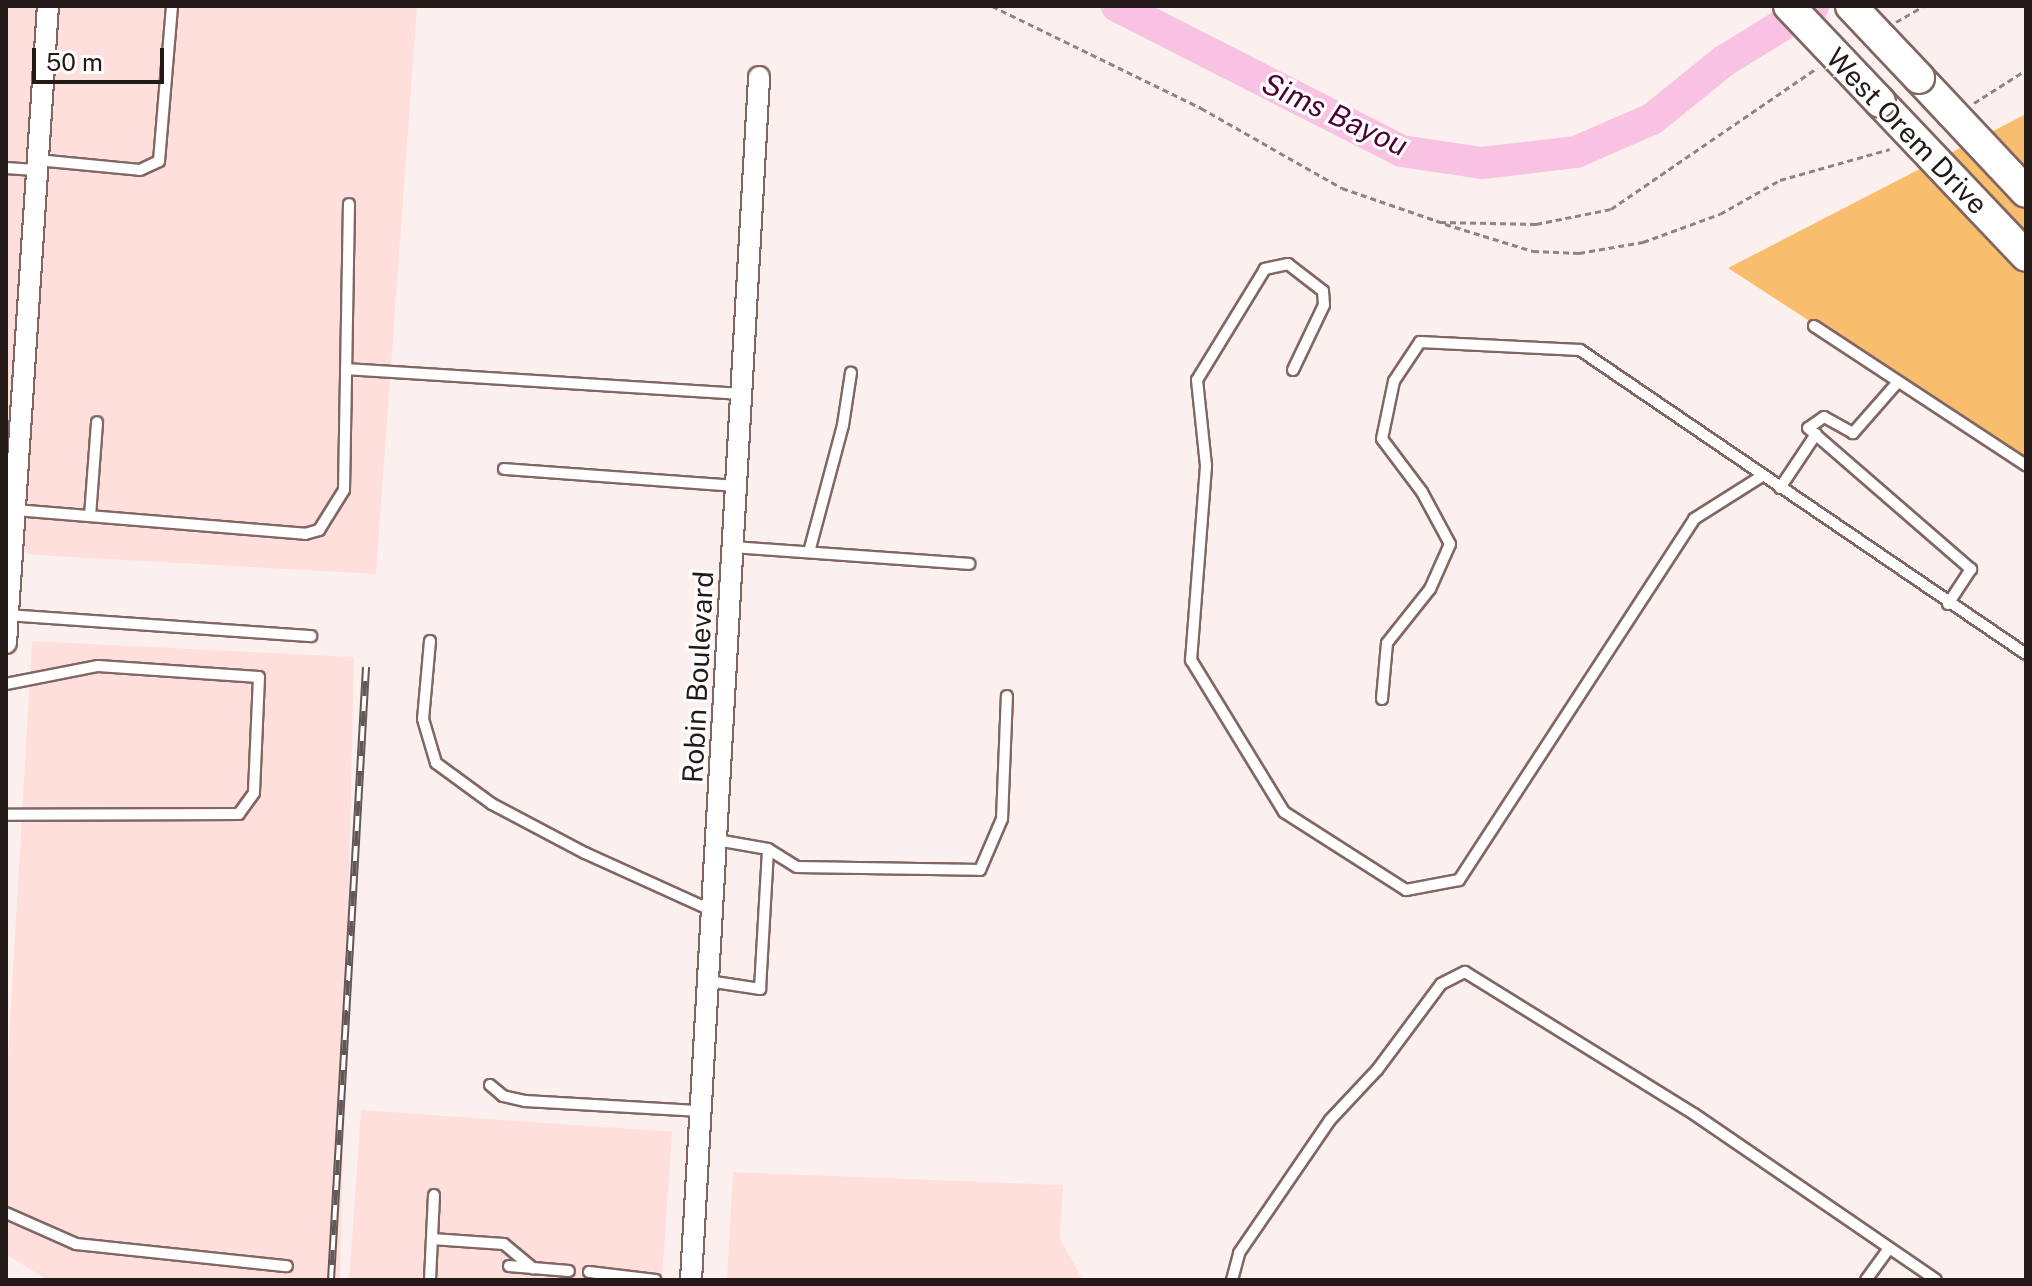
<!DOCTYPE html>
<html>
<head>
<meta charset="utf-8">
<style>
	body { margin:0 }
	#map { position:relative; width:2032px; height:1286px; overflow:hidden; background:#fcf0ee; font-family:"Public Sans",sans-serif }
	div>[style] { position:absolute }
	.built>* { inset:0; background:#ffdfdb; transform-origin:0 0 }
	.green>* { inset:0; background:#f9be6d }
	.river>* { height:32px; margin:-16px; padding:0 16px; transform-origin:16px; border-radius:16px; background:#f9c2e2 }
	.path>* { height:3px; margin-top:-1.5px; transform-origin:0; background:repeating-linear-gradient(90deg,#8f8482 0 6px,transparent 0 10px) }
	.roads { filter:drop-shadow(2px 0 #816763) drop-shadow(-2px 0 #816763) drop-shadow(0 2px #816763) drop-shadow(0 -2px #816763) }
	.lane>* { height:10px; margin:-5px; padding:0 5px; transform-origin:5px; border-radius:5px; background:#fff }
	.street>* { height:20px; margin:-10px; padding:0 10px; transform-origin:10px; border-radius:10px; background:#fff }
	.secondary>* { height:30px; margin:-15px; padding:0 15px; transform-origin:15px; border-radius:15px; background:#fff }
	.rail>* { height:8px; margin-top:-4px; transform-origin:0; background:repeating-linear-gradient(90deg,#fff 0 15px,#635856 0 30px); box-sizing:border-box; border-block:2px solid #635856 }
	.bridges { filter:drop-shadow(2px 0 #816763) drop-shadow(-2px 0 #816763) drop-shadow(0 2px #816763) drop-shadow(0 -2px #816763) }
	.secondary-bridge>* { height:30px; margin:-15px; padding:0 15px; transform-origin:15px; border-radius:15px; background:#fff }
	span { translate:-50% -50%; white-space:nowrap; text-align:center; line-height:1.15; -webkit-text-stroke:6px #fff; paint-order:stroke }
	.street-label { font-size:28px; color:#231917 }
	.water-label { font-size:30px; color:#4e0039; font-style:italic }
	.frame { position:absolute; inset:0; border:8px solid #231917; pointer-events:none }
	.scale { position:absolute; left:32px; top:48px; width:132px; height:36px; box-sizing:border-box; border:4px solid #231917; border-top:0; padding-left:10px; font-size:24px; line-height:28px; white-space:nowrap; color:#231917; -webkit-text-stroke:6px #fff; paint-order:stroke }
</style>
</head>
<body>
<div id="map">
	<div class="built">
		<div style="clip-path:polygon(6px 6px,417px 6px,376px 574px,35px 555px,6px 548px)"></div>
		<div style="clip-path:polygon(32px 641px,354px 657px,340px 1280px,47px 1280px,6px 1254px,6px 1091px)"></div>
		<div style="left:361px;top:1110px;width:312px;height:170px;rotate:4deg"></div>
		<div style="clip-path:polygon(733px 1172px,1063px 1185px,1060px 1239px,1083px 1280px,727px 1280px)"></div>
	</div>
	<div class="green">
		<div style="clip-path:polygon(2026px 114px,2026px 462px,1728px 268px)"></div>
	</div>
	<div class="river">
		<div style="left:1117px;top:6px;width:319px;rotate:27deg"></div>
		<div style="left:1401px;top:151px;width:82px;rotate:8.4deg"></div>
		<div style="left:1482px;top:163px;width:95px;rotate:-6.7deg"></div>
		<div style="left:1576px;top:152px;width:83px;rotate:-23.5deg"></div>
		<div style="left:1652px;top:119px;width:92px;rotate:-38.9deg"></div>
		<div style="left:1724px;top:61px;width:105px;rotate:-31.7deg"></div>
	</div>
	<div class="path">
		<div style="left:992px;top:6px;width:233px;rotate:26deg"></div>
		<div style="left:1201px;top:108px;width:162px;rotate:29.6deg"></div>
		<div style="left:1342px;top:188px;width:104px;rotate:19.1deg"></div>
		<div style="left:1440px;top:222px;width:96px;rotate:1.2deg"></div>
		<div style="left:1536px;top:224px;width:76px;rotate:-11.3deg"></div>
		<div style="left:1611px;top:209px;width:250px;rotate:-34.4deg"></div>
		<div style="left:1896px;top:22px;width:32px;rotate:-30deg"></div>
		<div style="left:1974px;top:103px;width:62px;rotate:-32.4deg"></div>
		<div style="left:1445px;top:224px;width:92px;rotate:17.1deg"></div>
		<div style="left:1533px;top:251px;width:46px;rotate:2.5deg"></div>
		<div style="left:1579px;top:253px;width:65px;rotate:-9.8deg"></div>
		<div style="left:1643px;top:242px;width:82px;rotate:-20deg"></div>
		<div style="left:1720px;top:214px;width:69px;rotate:-29.5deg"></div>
		<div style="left:1780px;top:180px;width:114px;rotate:-15.7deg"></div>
	</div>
	<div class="roads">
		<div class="lane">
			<div style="left:37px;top:160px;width:103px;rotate:5.5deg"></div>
			<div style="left:140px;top:170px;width:21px;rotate:-25deg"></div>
			<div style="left:159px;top:161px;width:156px;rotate:-85.2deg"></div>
			<div style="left:6px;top:168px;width:29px;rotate:4deg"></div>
			<div style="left:1814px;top:326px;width:254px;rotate:33.3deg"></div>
			<div style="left:346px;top:369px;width:396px;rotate:3.6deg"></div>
			<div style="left:1293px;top:370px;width:72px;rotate:-64.5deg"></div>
			<div style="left:1324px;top:305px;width:14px;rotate:-94deg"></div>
			<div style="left:1323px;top:291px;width:44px;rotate:-142.4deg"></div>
			<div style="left:1288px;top:264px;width:24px;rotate:168deg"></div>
			<div style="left:1265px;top:269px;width:130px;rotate:121.5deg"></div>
			<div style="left:1197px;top:380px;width:86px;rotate:84deg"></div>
			<div style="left:1206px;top:466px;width:195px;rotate:94.4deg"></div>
			<div style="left:1191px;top:660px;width:178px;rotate:58.5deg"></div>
			<div style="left:1284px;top:812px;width:145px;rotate:32.6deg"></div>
			<div style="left:1406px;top:890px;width:54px;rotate:-10.7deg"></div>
			<div style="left:1459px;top:880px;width:431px;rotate:-56.9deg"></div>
			<div style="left:1694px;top:519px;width:80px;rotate:-32.3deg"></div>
			<div style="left:1897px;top:383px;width:67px;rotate:131.3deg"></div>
			<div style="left:1853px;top:433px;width:33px;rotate:-151deg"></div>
			<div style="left:1824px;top:417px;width:19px;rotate:145deg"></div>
			<div style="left:1808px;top:428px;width:216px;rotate:40.9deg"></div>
			<div style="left:1971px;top:569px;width:42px;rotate:123.3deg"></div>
			<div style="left:504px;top:469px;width:235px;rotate:4.2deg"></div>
			<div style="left:1780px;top:488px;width:65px;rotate:-56.3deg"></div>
			<div style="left:15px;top:510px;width:291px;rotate:4.7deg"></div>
			<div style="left:305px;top:534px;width:15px;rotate:-16deg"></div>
			<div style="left:319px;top:530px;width:47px;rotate:-58deg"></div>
			<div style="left:344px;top:490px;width:286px;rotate:-89deg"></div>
			<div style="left:90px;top:516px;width:94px;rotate:-85.7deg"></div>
			<div style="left:734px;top:547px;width:236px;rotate:4.1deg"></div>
			<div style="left:809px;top:552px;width:131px;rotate:-75deg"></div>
			<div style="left:843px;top:425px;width:53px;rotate:-81.3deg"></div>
			<div style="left:8px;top:615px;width:304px;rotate:4deg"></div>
			<div style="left:430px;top:641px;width:78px;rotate:95.1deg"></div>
			<div style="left:423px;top:719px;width:46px;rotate:73.5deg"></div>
			<div style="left:436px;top:763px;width:69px;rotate:36.2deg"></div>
			<div style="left:492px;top:804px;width:105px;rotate:27.8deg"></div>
			<div style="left:585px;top:853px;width:141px;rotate:24.4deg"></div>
			<div style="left:6px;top:684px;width:94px;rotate:-11.1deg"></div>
			<div style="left:98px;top:666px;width:161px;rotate:3.9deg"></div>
			<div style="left:259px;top:677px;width:116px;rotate:92.5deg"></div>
			<div style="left:254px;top:793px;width:26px;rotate:126deg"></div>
			<div style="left:239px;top:814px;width:233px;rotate:179.8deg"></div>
			<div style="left:1382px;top:699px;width:56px;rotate:-84.9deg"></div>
			<div style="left:1387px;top:643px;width:69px;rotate:-51.5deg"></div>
			<div style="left:1430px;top:589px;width:49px;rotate:-66deg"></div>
			<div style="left:1450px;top:544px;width:59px;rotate:-118.3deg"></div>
			<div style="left:1422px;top:492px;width:66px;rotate:-127deg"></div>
			<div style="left:1382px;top:439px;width:59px;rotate:-78.3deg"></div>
			<div style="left:1394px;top:381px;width:47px;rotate:-56.3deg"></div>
			<div style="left:1420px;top:342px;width:160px;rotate:2.9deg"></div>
			<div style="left:1580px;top:350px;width:540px;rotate:34.28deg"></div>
			<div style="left:768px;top:849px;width:34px;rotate:32deg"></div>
			<div style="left:797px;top:867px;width:183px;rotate:0.9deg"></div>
			<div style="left:980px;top:870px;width:56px;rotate:-66.7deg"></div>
			<div style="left:1002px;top:819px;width:123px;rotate:-87.7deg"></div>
			<div style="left:708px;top:981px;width:53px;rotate:8.7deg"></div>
			<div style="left:760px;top:989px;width:140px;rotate:-86.7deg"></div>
			<div style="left:768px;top:849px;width:52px;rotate:-170deg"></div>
			<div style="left:490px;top:1085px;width:17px;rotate:40deg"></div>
			<div style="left:503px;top:1096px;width:23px;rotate:13deg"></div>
			<div style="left:525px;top:1101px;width:176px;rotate:3.3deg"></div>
			<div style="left:6px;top:1213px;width:77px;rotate:23.9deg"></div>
			<div style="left:76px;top:1244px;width:212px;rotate:6deg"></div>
			<div style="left:432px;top:1239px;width:72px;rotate:4deg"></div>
			<div style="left:504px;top:1244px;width:38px;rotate:40deg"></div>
			<div style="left:509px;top:1266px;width:60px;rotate:4.8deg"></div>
			<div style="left:589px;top:1272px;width:67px;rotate:6.8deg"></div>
			<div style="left:430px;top:1280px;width:85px;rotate:-87.3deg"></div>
			<div style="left:1232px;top:1280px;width:28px;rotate:-75deg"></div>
			<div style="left:1239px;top:1253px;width:161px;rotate:-55.6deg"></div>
			<div style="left:1330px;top:1120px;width:69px;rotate:-46.8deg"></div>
			<div style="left:1377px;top:1070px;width:107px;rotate:-53.3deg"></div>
			<div style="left:1441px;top:984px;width:27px;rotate:-27deg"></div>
			<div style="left:1465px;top:972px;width:269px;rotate:31.8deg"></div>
			<div style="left:1694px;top:1114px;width:293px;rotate:34.4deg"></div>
			<div style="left:1866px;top:1280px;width:39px;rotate:-54deg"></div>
		</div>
		<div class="street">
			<div style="left:6px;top:643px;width:638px;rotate:-86.23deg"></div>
			<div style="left:691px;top:1280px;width:1205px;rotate:-86.76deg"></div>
		</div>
		<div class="secondary">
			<div style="left:1919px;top:78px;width:156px;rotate:46.8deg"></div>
			<div style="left:1880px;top:102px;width:212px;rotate:46.5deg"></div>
		</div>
	</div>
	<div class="rail">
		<div style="left:331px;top:1280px;width:614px;rotate:-86.73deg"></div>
	</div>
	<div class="bridges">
		<div class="secondary-bridge">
			<div style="left:1789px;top:6px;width:132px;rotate:46.5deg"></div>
			<div style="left:1851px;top:6px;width:99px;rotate:46.6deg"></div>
		</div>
	</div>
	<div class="street-label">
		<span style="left:1907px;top:131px;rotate:46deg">West Orem Drive</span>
		<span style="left:698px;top:677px;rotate:-87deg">Robin Boulevard</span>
	</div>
	<div class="water-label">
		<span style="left:1335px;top:114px;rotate:25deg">Sims Bayou</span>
	</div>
	<div class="frame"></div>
	<div class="scale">50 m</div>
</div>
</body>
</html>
